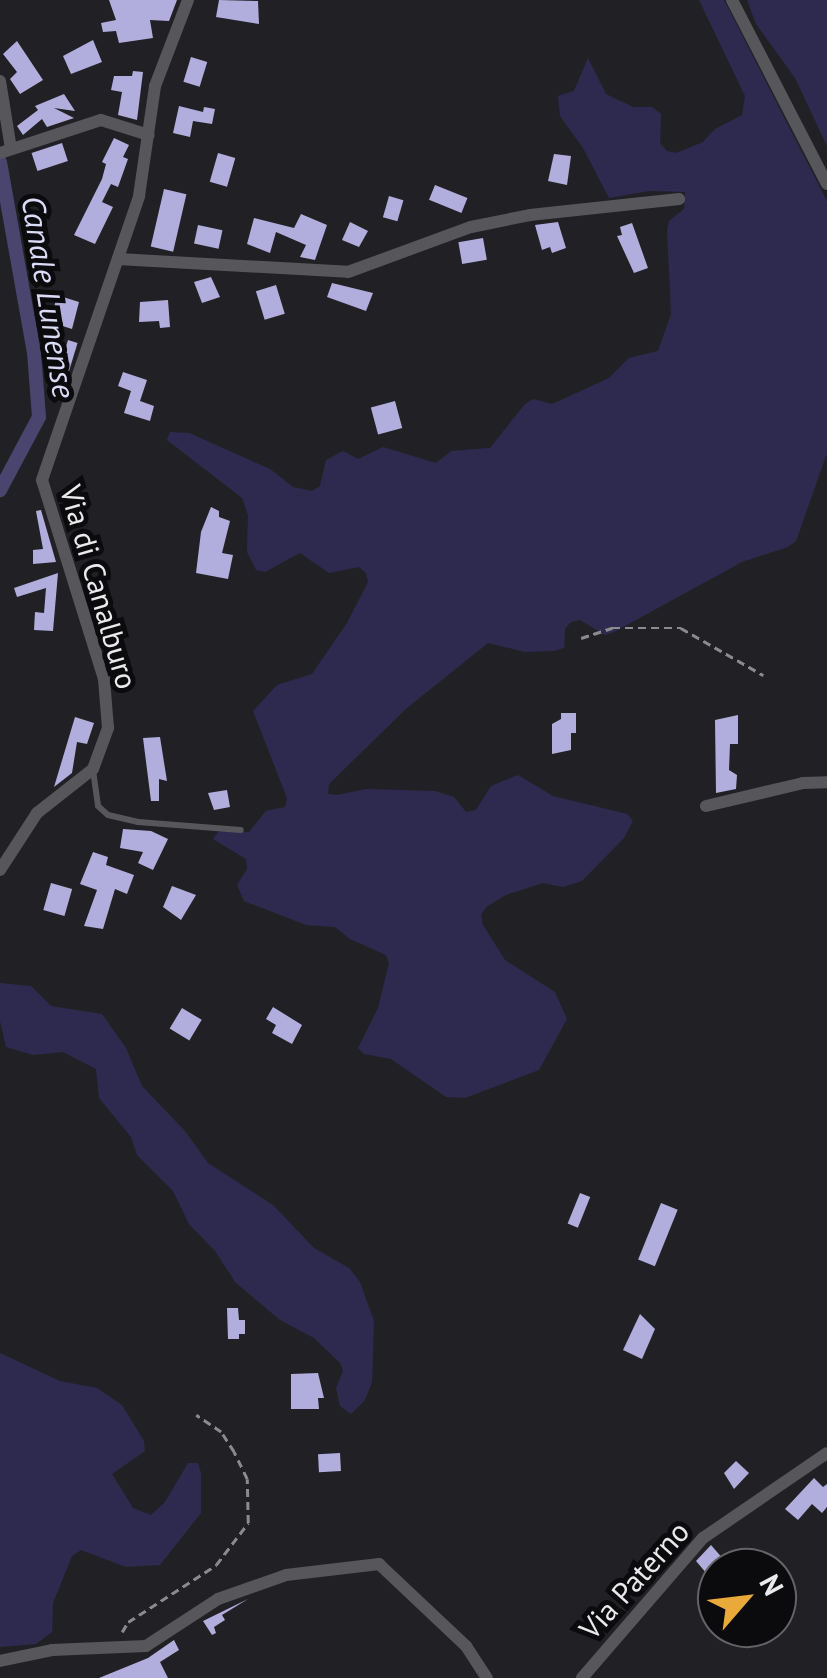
<!DOCTYPE html>
<html>
<head>
<meta charset="utf-8">
<style>
	body { margin:0 }
	#map { position:relative; width:827px; height:1678px; overflow:hidden; background:#212125; font-family:"PT Sans",sans-serif }
	div>[style] { position:absolute }
	.green>* { inset:0; background:#2e2a4f }
	.canal>* { height:14px; margin:-7px; padding:0 7px; transform-origin:7px; border-radius:7px; background:#49456f }
	.building>* { inset:0; background:#b1aede; transform-origin:0 0 }
	.path>* { height:2.5px; margin-top:-1.25px; transform-origin:0; background:repeating-linear-gradient(90deg,#8b8b8e 0 8px,transparent 0 13px) }
	.lane>* { height:6px; margin:-3px; padding:0 3px; transform-origin:3px; border-radius:3px; background:#57575b }
	.street>* { height:12px; margin:-6px; padding:0 6px; transform-origin:6px; border-radius:6px; background:#57575b }
	span { translate:-50% -50%; white-space:nowrap; text-align:center; line-height:1.15; -webkit-text-stroke:10px #0b0b0d; paint-order:stroke }
	.street-label { font-size:30px; color:#eaeaec }
	.water-label { font-size:32px; color:#dbdaf7; font-style:italic }
	.north { position:absolute; left:697px; top:1548px; width:100px; height:100px; box-sizing:border-box; background:#0b0b0d; border:2px solid #646466; border-radius:50%; rotate:62deg; font-size:28px; font-weight:700; line-height:40px; text-align:center; color:#eaeaec }
	.north::after { content:''; display:block; margin:auto; width:35px; height:45px; background:#eaaa39; clip-path:polygon(50% 0,100% 100%,50% 72%,0 100%) }
</style>
</head>
<body>
<div id="map">
	<div class="green">
		<div style="clip-path:polygon(699px 0,724px 0,827px 201px,827px 453px,796px 541px,788px 547px,742px 562px,614px 632px,605px 635px,580px 620px,571px 622px,565px 629px,564px 648px,554px 651px,525px 652px,488px 643px,407px 708px,329px 784px,328px 794px,337px 795px,366px 789px,435px 791px,454px 797px,466px 812px,476px 810px,491px 786px,518px 775px,553px 796px,627px 814px,633px 821px,624px 838px,582px 881px,563px 887px,543px 883px,506px 895px,486px 907px,481px 915px,483px 925px,505px 960px,555px 992px,567px 1019px,539px 1070px,465px 1098px,446px 1097px,391px 1059px,364px 1054px,358px 1048px,378px 1008px,389px 963px,386px 955px,350px 939px,335px 927px,306px 925px,244px 901px,237px 885px,247px 869px,246px 859px,213px 839px,219px 831px,249px 832px,266px 811px,285px 807px,287px 798px,253px 711px,277px 685px,312px 674px,347px 623px,368px 582px,366px 573px,359px 567px,329px 573px,300px 553px,265px 572px,256px 570px,247px 552px,248px 515px,242px 498px,167px 440px,170px 432px,189px 433px,270px 469px,293px 487px,312px 491px,320px 486px,326px 460px,343px 451px,358px 459px,383px 447px,436px 463px,451px 451px,490px 448px,525px 404px,533px 399px,552px 404px,561px 400px,609px 378px,629px 358px,658px 351px,671px 314px,667px 230px,669px 221px,684px 209px,685px 192px,649px 191px,609px 198px,583px 148px,560px 116px,558px 96px,574px 91px,588px 58px,606px 94px,633px 107px,652px 107px,661px 114px,660px 143px,667px 151px,676px 153px,703px 142px,715px 129px,742px 115px,745px 96px)"></div>
		<div style="clip-path:polygon(747px 0,827px 0,827px 146px,795px 78px,756px 24px)"></div>
		<div style="clip-path:polygon(0 983px,31px 986px,51px 1006px,102px 1014px,126px 1048px,142px 1086px,185px 1131px,208px 1163px,273px 1205px,314px 1248px,349px 1268px,360px 1282px,374px 1321px,372px 1382px,365px 1400px,351px 1414px,340px 1406px,336px 1388px,343px 1371px,340px 1363px,314px 1338px,280px 1320px,236px 1283px,215px 1251px,189px 1224px,173px 1191px,137px 1155px,131px 1137px,99px 1098px,96px 1069px,63px 1052px,33px 1055px,6px 1047px,0 1021px)"></div>
		<div style="clip-path:polygon(0 1353px,60px 1381px,97px 1388px,122px 1405px,144px 1441px,145px 1451px,112px 1474px,133px 1508px,151px 1515px,165px 1502px,188px 1463px,198px 1463px,201px 1473px,201px 1513px,160px 1565px,126px 1567px,81px 1550px,72px 1556px,53px 1603px,52px 1632px,36px 1644px,0 1647px)"></div>
	</div>
	<div class="canal">
		<div style="left:0;top:162px;width:193px;rotate:79.9deg"></div>
		<div style="left:34px;top:352px;width:65px;rotate:85.6deg"></div>
		<div style="left:39px;top:417px;width:83px;rotate:118.1deg"></div>
	</div>
	<div class="building">
		<div style="clip-path:polygon(109px 0,177px 0,169px 21px,150px 20px,153px 38px,119px 43px,116px 31px,103px 32px,101px 23px,116px 20px)"></div>
		<div style="clip-path:polygon(219px 0,258px 1px,259px 24px,216px 17px)"></div>
		<div style="clip-path:polygon(93px 40px,102px 62px,71px 74px,63px 56px)"></div>
		<div style="clip-path:polygon(17px 41px,43px 80px,20px 94px,10px 79px,17px 72px,3px 54px)"></div>
		<div style="left:191px;top:57px;width:17px;height:26px;rotate:17deg"></div>
		<div style="clip-path:polygon(133px 71px,143px 72px,137px 120px,118px 115px,122px 92px,111px 90px,114px 76px,132px 76px)"></div>
		<div style="clip-path:polygon(64px 94px,75px 111px,54px 108px,74px 118px,47px 127px,42px 119px,23px 135px,17px 126px,38px 110px,35px 106px)"></div>
		<div style="clip-path:polygon(179px 106px,203px 112px,204px 107px,215px 109px,212px 124px,193px 121px,190px 137px,173px 133px)"></div>
		<div style="clip-path:polygon(114px 138px,129px 145px,123px 157px,128px 159px,118px 187px,111px 184px,102px 202px,113px 207px,95px 244px,74px 235px,102px 179px,106px 164px,102px 162px)"></div>
		<div style="left:62px;top:143px;width:19px;height:32px;rotate:72deg"></div>
		<div style="left:218px;top:153px;width:18px;height:30px;rotate:16deg"></div>
		<div style="clip-path:polygon(554px 154px,571px 156px,567px 185px,548px 181px)"></div>
		<div style="left:435px;top:185px;width:35px;height:16px;rotate:22deg"></div>
		<div style="left:164px;top:189px;width:23px;height:59px;rotate:13deg"></div>
		<div style="left:389px;top:196px;width:15px;height:22px;rotate:16deg"></div>
		<div style="clip-path:polygon(301px 214px,327px 225px,315px 260px,300px 257px,306px 245px,276px 232px,270px 253px,247px 244px,254px 218px,294px 228px)"></div>
		<div style="clip-path:polygon(350px 222px,368px 231px,359px 247px,342px 240px)"></div>
		<div style="clip-path:polygon(558px 222px,566px 248px,552px 253px,550px 247px,542px 250px,535px 225px)"></div>
		<div style="clip-path:polygon(632px 223px,648px 268px,634px 273px,617px 236px,622px 235px,620px 227px)"></div>
		<div style="left:198px;top:225px;width:25px;height:19px;rotate:12deg"></div>
		<div style="left:483px;top:238px;width:22px;height:25px;rotate:80deg"></div>
		<div style="clip-path:polygon(211px 277px,220px 297px,202px 303px,194px 282px)"></div>
		<div style="clip-path:polygon(332px 283px,373px 293px,366px 311px,327px 297px)"></div>
		<div style="left:276px;top:285px;width:30px;height:21px;rotate:73deg"></div>
		<div style="clip-path:polygon(63px 297px,79px 302px,72px 329px,50px 322px,56px 300px,62px 302px)"></div>
		<div style="clip-path:polygon(168px 300px,170px 327px,160px 328px,159px 321px,139px 322px,140px 302px)"></div>
		<div style="left:68px;top:340px;width:10px;height:52px;rotate:17deg"></div>
		<div style="clip-path:polygon(123px 372px,147px 380px,140px 401px,154px 406px,150px 421px,124px 413px,131px 391px,118px 386px)"></div>
		<div style="left:395px;top:401px;width:28px;height:25px;rotate:75deg"></div>
		<div style="clip-path:polygon(211px 507px,219px 511px,219px 517px,230px 521px,222px 553px,233px 555px,228px 579px,196px 573px,201px 532px)"></div>
		<div style="clip-path:polygon(41px 510px,56px 562px,33px 564px,33px 550px,43px 549px,36px 511px)"></div>
		<div style="clip-path:polygon(58px 573px,53px 631px,34px 630px,35px 612px,44px 613px,46px 588px,17px 597px,14px 588px)"></div>
		<div style="clip-path:polygon(561px 713px,576px 713px,576px 733px,571px 733px,571px 750px,552px 754px,552px 724px,561px 719px)"></div>
		<div style="clip-path:polygon(738px 715px,738px 744px,730px 744px,729px 770px,737px 775px,736px 789px,716px 793px,715px 720px)"></div>
		<div style="clip-path:polygon(75px 717px,94px 723px,87px 744px,77px 742px,72px 773px,54px 787px)"></div>
		<div style="clip-path:polygon(160px 737px,167px 781px,159px 779px,159px 801px,151px 801px,143px 738px)"></div>
		<div style="clip-path:polygon(227px 790px,230px 807px,214px 810px,208px 793px)"></div>
		<div style="clip-path:polygon(123px 829px,151px 831px,168px 839px,153px 870px,138px 863px,143px 852px,120px 848px)"></div>
		<div style="clip-path:polygon(93px 852px,108px 857px,106px 865px,134px 875px,127px 894px,115px 889px,103px 929px,84px 926px,97px 890px,80px 884px)"></div>
		<div style="left:51px;top:883px;width:22px;height:28px;rotate:16deg"></div>
		<div style="clip-path:polygon(172px 886px,196px 895px,181px 920px,163px 907px)"></div>
		<div style="clip-path:polygon(273px 1007px,302px 1025px,292px 1044px,272px 1033px,276px 1025px,266px 1019px)"></div>
		<div style="left:182px;top:1008px;width:23px;height:24px;rotate:31deg"></div>
		<div style="left:580px;top:1193px;width:11px;height:33px;rotate:22deg"></div>
		<div style="left:661px;top:1203px;width:18px;height:61px;rotate:22deg"></div>
		<div style="clip-path:polygon(227px 1308px,238px 1308px,239px 1320px,245px 1320px,245px 1334px,239px 1334px,239px 1339px,228px 1339px)"></div>
		<div style="clip-path:polygon(640px 1314px,655px 1329px,642px 1359px,623px 1350px)"></div>
		<div style="clip-path:polygon(318px 1373px,324px 1398px,318px 1398px,319px 1409px,291px 1409px,291px 1374px)"></div>
		<div style="left:340px;top:1453px;width:18px;height:22px;rotate:87deg"></div>
		<div style="clip-path:polygon(736px 1461px,749px 1473px,734px 1489px,724px 1473px)"></div>
		<div style="clip-path:polygon(814px 1478px,823px 1487px,827px 1484px,827px 1507px,822px 1513px,812px 1504px,798px 1520px,785px 1509px)"></div>
		<div style="clip-path:polygon(711px 1545px,724px 1560px,707px 1574px,696px 1561px)"></div>
		<div style="clip-path:polygon(248px 1599px,222px 1615px,225px 1620px,214px 1627px,216px 1633px,212px 1635px,203px 1621px)"></div>
		<div style="clip-path:polygon(174px 1640px,179px 1650px,160px 1662px,168px 1678px,99px 1678px,148px 1658px)"></div>
	</div>
	<div class="path">
		<div style="left:581px;top:638px;width:33px;rotate:-18deg"></div>
		<div style="left:612px;top:628px;width:69px"></div>
		<div style="left:681px;top:628px;width:95px;rotate:29.8deg"></div>
		<div style="left:122px;top:1632px;width:12px;rotate:-59deg"></div>
		<div style="left:128px;top:1622px;width:105px;rotate:-32.9deg"></div>
		<div style="left:216px;top:1565px;width:53px;rotate:-52.7deg"></div>
		<div style="left:248px;top:1523px;width:44px;rotate:-91.3deg"></div>
		<div style="left:247px;top:1479px;width:30px;rotate:-116deg"></div>
		<div style="left:234px;top:1452px;width:24px;rotate:-123deg"></div>
		<div style="left:221px;top:1432px;width:30px;rotate:-146deg"></div>
	</div>
	<div class="lane">
		<div style="left:93px;top:770px;width:36px;rotate:82deg"></div>
		<div style="left:98px;top:806px;width:13px;rotate:42deg"></div>
		<div style="left:108px;top:815px;width:31px;rotate:13deg"></div>
		<div style="left:138px;top:822px;width:103px;rotate:4.4deg"></div>
	</div>
	<div class="street">
		<div style="left:732px;top:0;width:207px;rotate:62.7deg"></div>
		<div style="left:0;top:81px;width:69px;rotate:80.8deg"></div>
		<div style="left:0;top:153px;width:106px;rotate:-18.1deg"></div>
		<div style="left:101px;top:120px;width:50px;rotate:17.4deg"></div>
		<div style="left:118px;top:259px;width:230px;rotate:3.2deg"></div>
		<div style="left:348px;top:272px;width:131px;rotate:-20.1deg"></div>
		<div style="left:471px;top:227px;width:60px;rotate:-11.5deg"></div>
		<div style="left:530px;top:215px;width:150px;rotate:-6.1deg"></div>
		<div style="left:706px;top:806px;width:100px;rotate:-13.3deg"></div>
		<div style="left:803px;top:783px;width:24px;rotate:-2deg"></div>
		<div style="left:0;top:870px;width:68px;rotate:-57deg"></div>
		<div style="left:37px;top:813px;width:71px;rotate:-38.2deg"></div>
		<div style="left:93px;top:769px;width:44px;rotate:-69.9deg"></div>
		<div style="left:108px;top:728px;width:49px;rotate:-94.7deg"></div>
		<div style="left:104px;top:679px;width:208px;rotate:-107.3deg"></div>
		<div style="left:42px;top:480px;width:300px;rotate:-71.1deg"></div>
		<div style="left:139px;top:196px;width:111px;rotate:-81.7deg"></div>
		<div style="left:155px;top:86px;width:92px;rotate:-69deg"></div>
		<div style="left:0;top:1661px;width:53px;rotate:-11.9deg"></div>
		<div style="left:52px;top:1650px;width:94px;rotate:-2.4deg"></div>
		<div style="left:146px;top:1646px;width:86px;rotate:-33.1deg"></div>
		<div style="left:218px;top:1599px;width:72px;rotate:-19.4deg"></div>
		<div style="left:286px;top:1575px;width:94px;rotate:-6.7deg"></div>
		<div style="left:379px;top:1564px;width:120px;rotate:43.3deg"></div>
		<div style="left:466px;top:1646px;width:38px;rotate:57deg"></div>
		<div style="left:582px;top:1678px;width:185px;rotate:-49.2deg"></div>
		<div style="left:703px;top:1538px;width:150px;rotate:-34.4deg"></div>
	</div>
	<div class="street-label">
		<span style="left:99px;top:587px;rotate:74deg">Via di Canalburo</span>
		<span style="left:634px;top:1580px;rotate:-48deg">Via Paterno</span>
	</div>
	<div class="water-label">
		<span style="left:49px;top:297px;rotate:81deg">Canale Lunense</span>
	</div>
	<div class="north">N</div>
</div>
</body>
</html>
